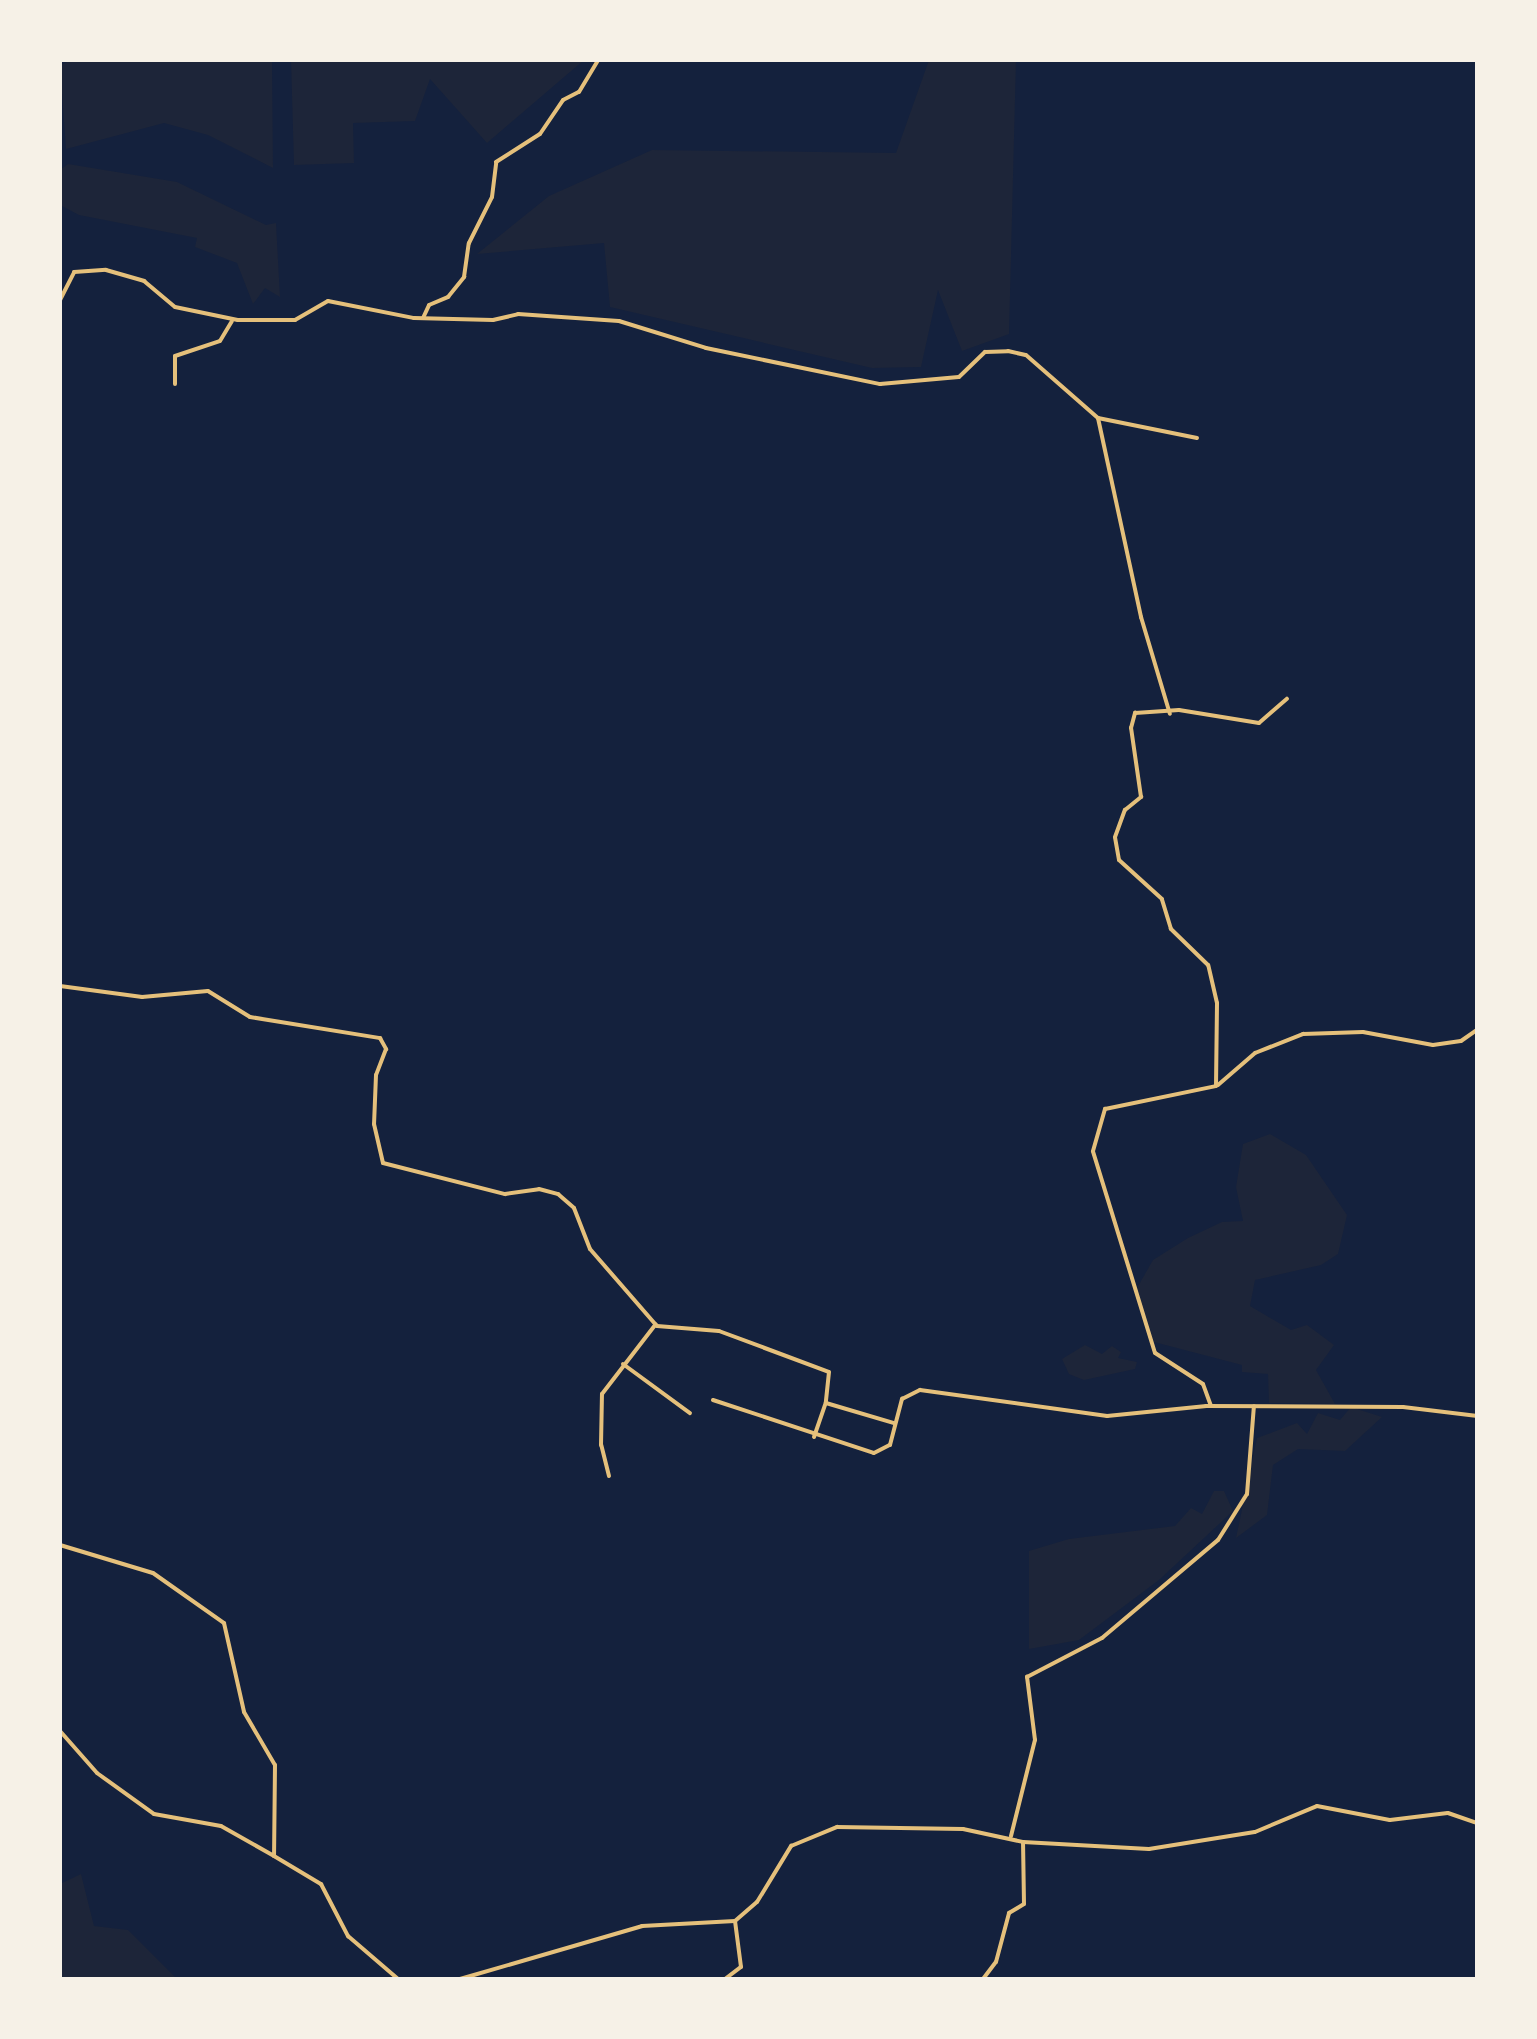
<!DOCTYPE html>
<html>
<head>
<meta charset="utf-8">
<style>
	body { margin:0 }
	#map { position:relative; width:1537px; height:2039px; overflow:hidden; background:#14213d; font-family:Mulish,sans-serif }
	div>[style] { position:absolute }
	.green>* { inset:0; background:#1d2539 }
	.minor>* { height:4px; margin:-2px; padding:0 2px; transform-origin:2px; border-radius:2px; background:#e5c07b }
	span { translate:-50% -50%; white-space:nowrap; text-align:center; line-height:1.15; -webkit-text-stroke:8px #f6f1e7; paint-order:stroke }
	.frame { position:absolute; inset:0; border:62px solid #f6f1e7; pointer-events:none }
</style>
</head>
<body>
<div id="map">
	<div class="green">
		<div style="clip-path:polygon(72px 60px,272px 60px,273px 168px,208px 135px,164px 123px,66px 149px,60px 65px)"></div>
		<div style="clip-path:polygon(291px 60px,584px 60px,487px 143px,430px 79px,415px 121px,353px 123px,354px 163px,294px 165px)"></div>
		<div style="clip-path:polygon(929px 60px,1016px 60px,1009px 334px,962px 351px,938px 290px,921px 367px,872px 368px,610px 307px,604px 243px,477px 254px,549px 196px,652px 150px,896px 153px)"></div>
		<div style="clip-path:polygon(68px 164px,177px 182px,266px 225px,276px 223px,280px 297px,265px 288px,253px 304px,237px 263px,195px 247px,197px 238px,79px 215px,60px 205px,60px 170px)"></div>
		<div style="clip-path:polygon(1270px 1134px,1306px 1155px,1347px 1215px,1338px 1254px,1321px 1265px,1255px 1280px,1250px 1306px,1291px 1330px,1307px 1325px,1334px 1345px,1316px 1370px,1335px 1404px,1269px 1403px,1268px 1374px,1242px 1372px,1242px 1365px,1154px 1342px,1137px 1288px,1153px 1260px,1188px 1238px,1222px 1222px,1243px 1221px,1236px 1187px,1243px 1144px)"></div>
		<div style="clip-path:polygon(1085px 1345px,1102px 1354px,1112px 1346px,1121px 1352px,1118px 1358px,1137px 1362px,1135px 1369px,1084px 1380px,1069px 1374px,1062px 1359px)"></div>
		<div style="clip-path:polygon(1351px 1407px,1382px 1417px,1345px 1451px,1298px 1449px,1273px 1465px,1267px 1515px,1236px 1538px,1257px 1438px,1297px 1423px,1307px 1434px,1318px 1413px,1340px 1420px)"></div>
		<div style="clip-path:polygon(1214px 1491px,1224px 1491px,1233px 1511px,1159px 1580px,1079px 1640px,1029px 1649px,1029px 1551px,1069px 1539px,1175px 1526px,1191px 1508px,1202px 1514px)"></div>
		<div style="clip-path:polygon(81px 1874px,94px 1926px,128px 1930px,177px 1979px,60px 1979px,60px 1884px)"></div>
	</div>
	<div class="minor">
		<div style="left:60px;top:300px;width:31px;rotate:-63deg"></div>
		<div style="left:74px;top:272px;width:32px;rotate:-4deg"></div>
		<div style="left:106px;top:270px;width:40px;rotate:16deg"></div>
		<div style="left:144px;top:281px;width:40px;rotate:40deg"></div>
		<div style="left:175px;top:307px;width:64px;rotate:11.7deg"></div>
		<div style="left:238px;top:320px;width:57px"></div>
		<div style="left:295px;top:320px;width:38px;rotate:-30deg"></div>
		<div style="left:328px;top:301px;width:88px;rotate:11.2deg"></div>
		<div style="left:414px;top:318px;width:79px;rotate:1.5deg"></div>
		<div style="left:493px;top:320px;width:26px;rotate:-13deg"></div>
		<div style="left:518px;top:314px;width:101px;rotate:4deg"></div>
		<div style="left:619px;top:321px;width:91px;rotate:17.2deg"></div>
		<div style="left:706px;top:348px;width:178px;rotate:11.7deg"></div>
		<div style="left:880px;top:384px;width:79px;rotate:-5.1deg"></div>
		<div style="left:959px;top:377px;width:36px;rotate:-44deg"></div>
		<div style="left:985px;top:352px;width:23px;rotate:-2deg"></div>
		<div style="left:1008px;top:351px;width:18px;rotate:13deg"></div>
		<div style="left:1026px;top:355px;width:96px;rotate:41.2deg"></div>
		<div style="left:1098px;top:418px;width:101px;rotate:11.4deg"></div>
		<div style="left:423px;top:318px;width:14px;rotate:-65deg"></div>
		<div style="left:429px;top:305px;width:21px;rotate:-23deg"></div>
		<div style="left:448px;top:297px;width:26px;rotate:-51deg"></div>
		<div style="left:464px;top:277px;width:34px;rotate:-82deg"></div>
		<div style="left:469px;top:243px;width:51px;rotate:-63.4deg"></div>
		<div style="left:492px;top:197px;width:35px;rotate:-83deg"></div>
		<div style="left:496px;top:162px;width:52px;rotate:-32.5deg"></div>
		<div style="left:540px;top:134px;width:41px;rotate:-55.9deg"></div>
		<div style="left:563px;top:100px;width:18px;rotate:-27deg"></div>
		<div style="left:579px;top:92px;width:37px;rotate:-59deg"></div>
		<div style="left:175px;top:384px;width:28px;rotate:-90deg"></div>
		<div style="left:175px;top:356px;width:47px;rotate:-18.4deg"></div>
		<div style="left:220px;top:341px;width:23px;rotate:-59deg"></div>
		<div style="left:1098px;top:418px;width:204px;rotate:77.8deg"></div>
		<div style="left:1141px;top:617px;width:101px;rotate:73.4deg"></div>
		<div style="left:60px;top:986px;width:83px;rotate:7.6deg"></div>
		<div style="left:142px;top:997px;width:66px;rotate:-5.2deg"></div>
		<div style="left:208px;top:991px;width:49px;rotate:31.8deg"></div>
		<div style="left:250px;top:1017px;width:132px;rotate:9.2deg"></div>
		<div style="left:380px;top:1038px;width:13px;rotate:61deg"></div>
		<div style="left:386px;top:1049px;width:28px;rotate:111deg"></div>
		<div style="left:376px;top:1075px;width:49px;rotate:92.3deg"></div>
		<div style="left:374px;top:1124px;width:40px;rotate:77deg"></div>
		<div style="left:383px;top:1163px;width:126px;rotate:14.3deg"></div>
		<div style="left:505px;top:1194px;width:34px;rotate:-8deg"></div>
		<div style="left:539px;top:1189px;width:20px;rotate:15deg"></div>
		<div style="left:558px;top:1194px;width:21px;rotate:41deg"></div>
		<div style="left:574px;top:1208px;width:44px;rotate:68.7deg"></div>
		<div style="left:590px;top:1249px;width:102px;rotate:49deg"></div>
		<div style="left:657px;top:1326px;width:62px;rotate:4.6deg"></div>
		<div style="left:719px;top:1331px;width:117px;rotate:20.4deg"></div>
		<div style="left:829px;top:1372px;width:31px;rotate:96deg"></div>
		<div style="left:826px;top:1403px;width:71px;rotate:16.4deg"></div>
		<div style="left:1218px;top:1085px;width:49px;rotate:-40.9deg"></div>
		<div style="left:1255px;top:1053px;width:52px;rotate:-21.6deg"></div>
		<div style="left:1303px;top:1034px;width:60px;rotate:-1.9deg"></div>
		<div style="left:1363px;top:1032px;width:71px;rotate:10.5deg"></div>
		<div style="left:1433px;top:1045px;width:28px;rotate:-8deg"></div>
		<div style="left:1461px;top:1041px;width:19px;rotate:-35deg"></div>
		<div style="left:623px;top:1364px;width:83px;rotate:36.2deg"></div>
		<div style="left:713px;top:1400px;width:169px;rotate:18.2deg"></div>
		<div style="left:874px;top:1453px;width:18px;rotate:-27deg"></div>
		<div style="left:890px;top:1445px;width:48px;rotate:-75.4deg"></div>
		<div style="left:902px;top:1399px;width:20px;rotate:-27deg"></div>
		<div style="left:920px;top:1390px;width:189px;rotate:7.9deg"></div>
		<div style="left:1107px;top:1416px;width:100px;rotate:-5.8deg"></div>
		<div style="left:1206px;top:1406px;width:197px;rotate:0.3deg"></div>
		<div style="left:1403px;top:1407px;width:75px;rotate:6.9deg"></div>
		<div style="left:1211px;top:1406px;width:23px;rotate:-110deg"></div>
		<div style="left:1203px;top:1384px;width:57px;rotate:-147.1deg"></div>
		<div style="left:1155px;top:1353px;width:211px;rotate:-107.1deg"></div>
		<div style="left:1093px;top:1151px;width:44px;rotate:-74.1deg"></div>
		<div style="left:1105px;top:1109px;width:113px;rotate:-11.7deg"></div>
		<div style="left:1216px;top:1086px;width:83px;rotate:-89.3deg"></div>
		<div style="left:1217px;top:1003px;width:39px;rotate:-103deg"></div>
		<div style="left:1208px;top:965px;width:52px;rotate:-135.8deg"></div>
		<div style="left:1171px;top:929px;width:31px;rotate:-107deg"></div>
		<div style="left:1162px;top:899px;width:58px;rotate:-137.8deg"></div>
		<div style="left:1119px;top:860px;width:23px;rotate:-100deg"></div>
		<div style="left:1115px;top:837px;width:29px;rotate:-70deg"></div>
		<div style="left:1125px;top:810px;width:21px;rotate:-39deg"></div>
		<div style="left:1141px;top:797px;width:70px;rotate:-98.2deg"></div>
		<div style="left:1131px;top:728px;width:16px;rotate:-75deg"></div>
		<div style="left:1135px;top:713px;width:44px;rotate:-3.9deg"></div>
		<div style="left:1179px;top:710px;width:81px;rotate:9.2deg"></div>
		<div style="left:1259px;top:723px;width:37px;rotate:-41deg"></div>
		<div style="left:814px;top:1437px;width:36px;rotate:-71deg"></div>
		<div style="left:609px;top:1476px;width:32px;rotate:-104deg"></div>
		<div style="left:601px;top:1445px;width:51px;rotate:-88.9deg"></div>
		<div style="left:602px;top:1394px;width:88px;rotate:-52.4deg"></div>
		<div style="left:60px;top:1545px;width:97px;rotate:16.8deg"></div>
		<div style="left:153px;top:1573px;width:87px;rotate:35.2deg"></div>
		<div style="left:224px;top:1623px;width:91px;rotate:77.3deg"></div>
		<div style="left:244px;top:1712px;width:61px;rotate:59.7deg"></div>
		<div style="left:275px;top:1765px;width:91px;rotate:90.6deg"></div>
		<div style="left:274px;top:1856px;width:55px;rotate:30.8deg"></div>
		<div style="left:321px;top:1884px;width:59px;rotate:62.6deg"></div>
		<div style="left:348px;top:1936px;width:66px;rotate:40.7deg"></div>
		<div style="left:60px;top:1731px;width:56px;rotate:48.6deg"></div>
		<div style="left:97px;top:1773px;width:70px;rotate:35.7deg"></div>
		<div style="left:154px;top:1814px;width:68px;rotate:10.2deg"></div>
		<div style="left:221px;top:1826px;width:61px;rotate:29.5deg"></div>
		<div style="left:1011px;top:1836px;width:99px;rotate:-76deg"></div>
		<div style="left:1035px;top:1740px;width:64px;rotate:-97.2deg"></div>
		<div style="left:1027px;top:1677px;width:85px;rotate:-27.5deg"></div>
		<div style="left:1102px;top:1638px;width:152px;rotate:-40.2deg"></div>
		<div style="left:1218px;top:1540px;width:54px;rotate:-57.8deg"></div>
		<div style="left:1247px;top:1494px;width:88px;rotate:-85.5deg"></div>
		<div style="left:460px;top:1979px;width:190px;rotate:-16.2deg"></div>
		<div style="left:642px;top:1926px;width:93px;rotate:-3.1deg"></div>
		<div style="left:735px;top:1921px;width:29px;rotate:-41deg"></div>
		<div style="left:757px;top:1902px;width:66px;rotate:-58.7deg"></div>
		<div style="left:791px;top:1846px;width:50px;rotate:-22.4deg"></div>
		<div style="left:837px;top:1827px;width:126px;rotate:0.9deg"></div>
		<div style="left:963px;top:1829px;width:61px;rotate:12.2deg"></div>
		<div style="left:1023px;top:1842px;width:126px;rotate:3.2deg"></div>
		<div style="left:1149px;top:1849px;width:107px;rotate:-9.1deg"></div>
		<div style="left:1255px;top:1832px;width:67px;rotate:-22.8deg"></div>
		<div style="left:1317px;top:1806px;width:74px;rotate:10.9deg"></div>
		<div style="left:1390px;top:1820px;width:58px;rotate:-6.9deg"></div>
		<div style="left:1448px;top:1813px;width:31px;rotate:19deg"></div>
		<div style="left:725px;top:1979px;width:20px;rotate:-37deg"></div>
		<div style="left:741px;top:1967px;width:46px;rotate:-97.4deg"></div>
		<div style="left:983px;top:1979px;width:21px;rotate:-53deg"></div>
		<div style="left:996px;top:1962px;width:51px;rotate:-75.1deg"></div>
		<div style="left:1009px;top:1913px;width:17px;rotate:-31deg"></div>
		<div style="left:1024px;top:1904px;width:62px;rotate:-90.9deg"></div>
	</div>
	<div class="frame"></div>
</div>
</body>
</html>
